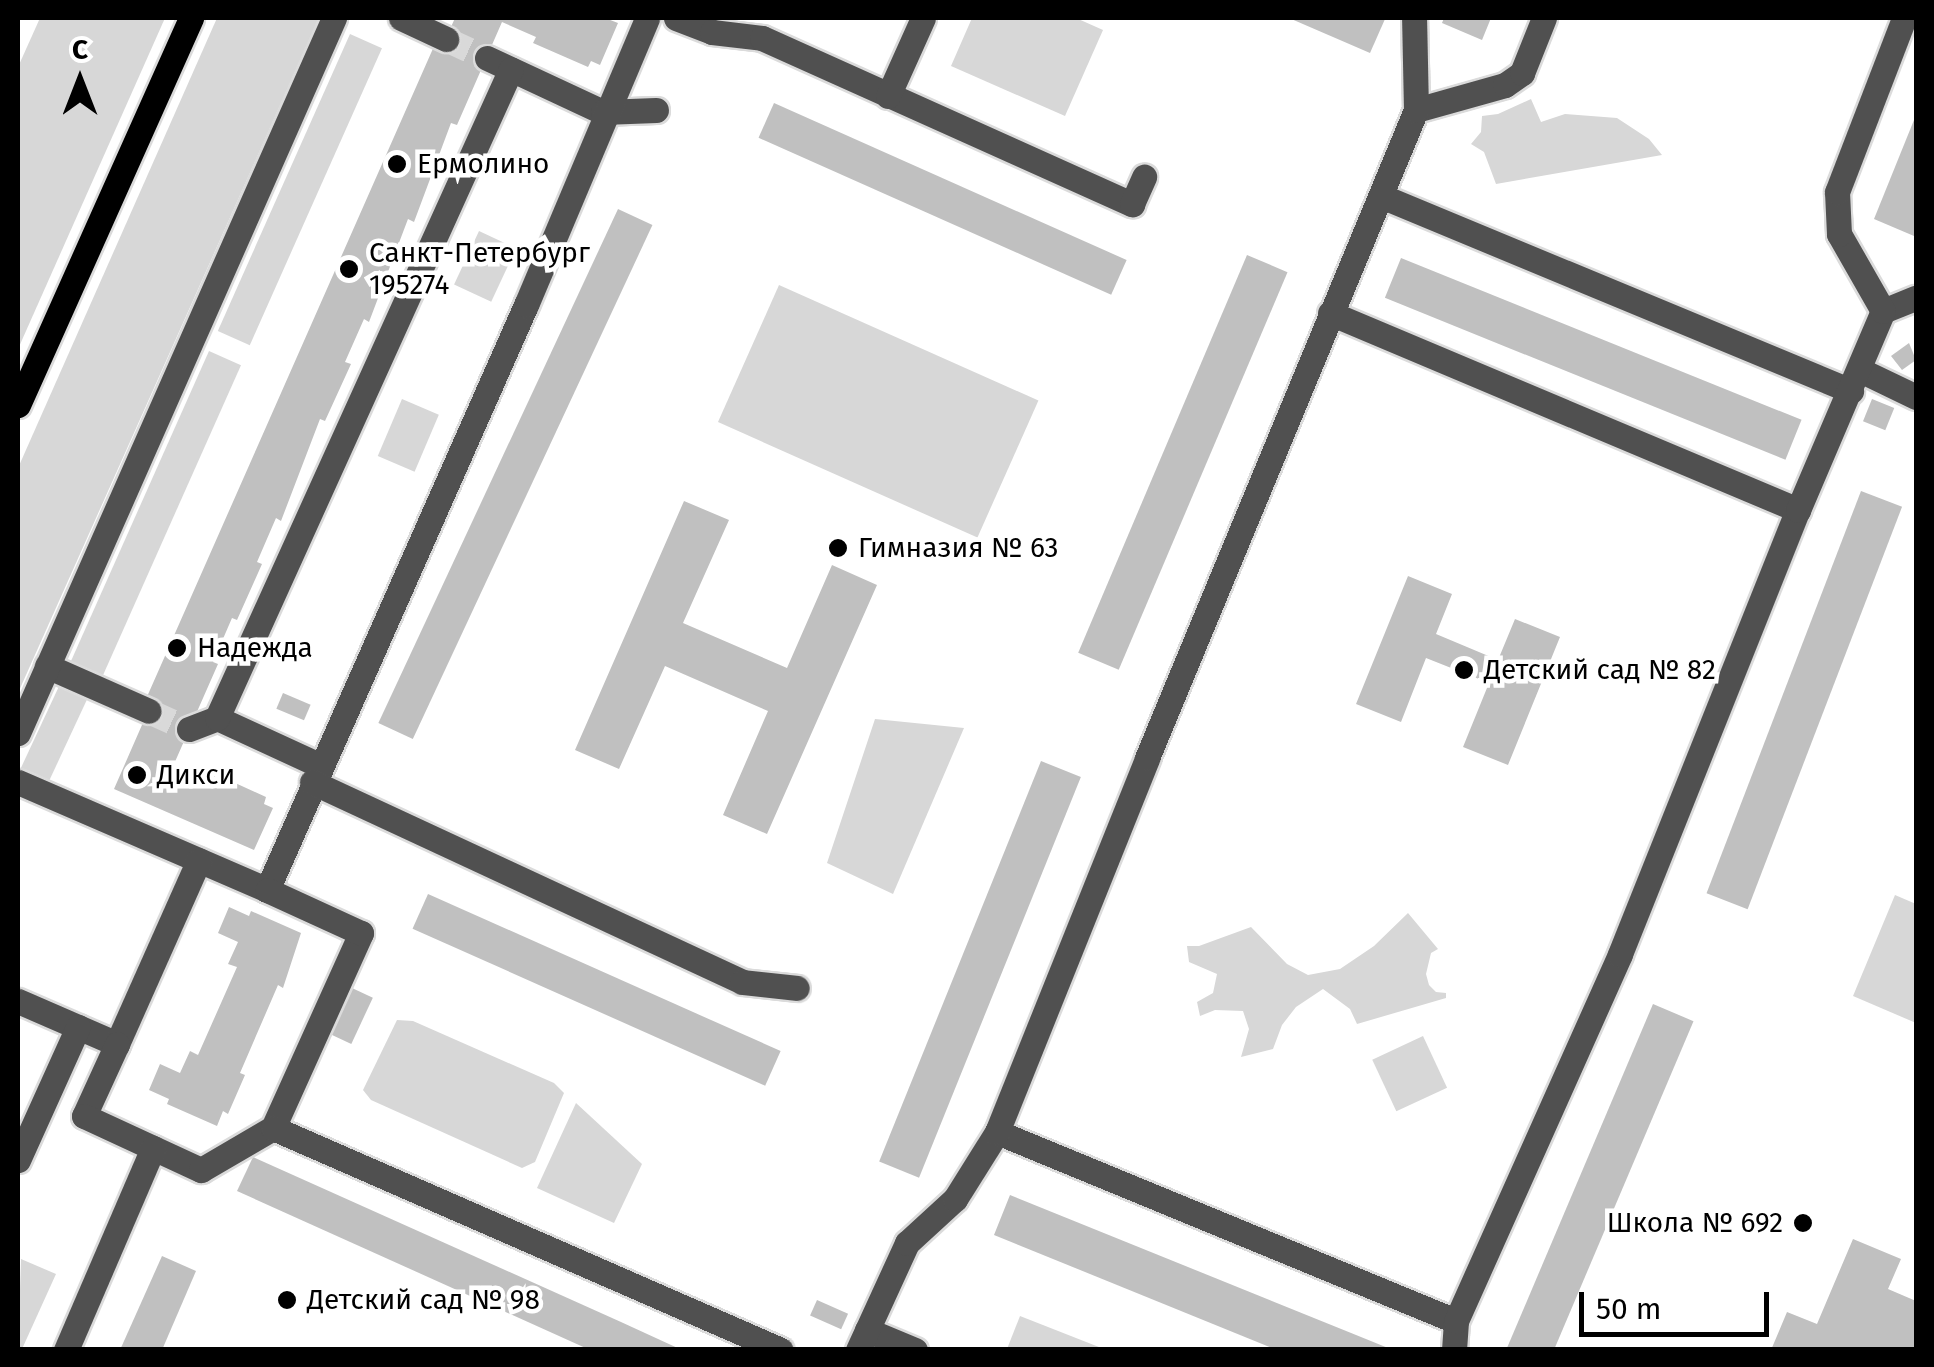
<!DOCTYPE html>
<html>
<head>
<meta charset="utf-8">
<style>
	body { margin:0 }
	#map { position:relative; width:1934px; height:1367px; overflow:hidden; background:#fff; font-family:"Fira Sans",sans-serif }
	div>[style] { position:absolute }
	.green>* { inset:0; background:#d7d7d7; transform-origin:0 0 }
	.building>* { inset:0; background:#c0c0c0; transform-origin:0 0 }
	.minor-tunnel>* { height:25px; margin-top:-12.5px; transform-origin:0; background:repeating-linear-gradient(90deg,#d9d9d9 0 25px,transparent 0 37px) }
	.roads { filter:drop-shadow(2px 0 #dbdbdb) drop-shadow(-2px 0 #dbdbdb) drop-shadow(0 2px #dbdbdb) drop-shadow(0 -2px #dbdbdb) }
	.minor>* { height:25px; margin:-12.5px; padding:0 12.5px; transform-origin:12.5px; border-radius:12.5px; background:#505050 }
	.major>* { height:25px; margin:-12.5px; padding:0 12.5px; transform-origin:12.5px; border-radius:12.5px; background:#000 }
	.dots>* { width:28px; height:28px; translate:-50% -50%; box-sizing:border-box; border:5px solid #fff; border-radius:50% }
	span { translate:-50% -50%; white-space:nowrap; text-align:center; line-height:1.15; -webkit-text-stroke:9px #fff; paint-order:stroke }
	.poi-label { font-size:28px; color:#000 }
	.left { translate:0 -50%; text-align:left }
	.right { translate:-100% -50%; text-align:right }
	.frame { position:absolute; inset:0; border:20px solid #000; pointer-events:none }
	.north { position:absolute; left:30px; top:30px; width:100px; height:100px; -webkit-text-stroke:8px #fff; paint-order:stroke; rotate:0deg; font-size:28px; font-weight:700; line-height:40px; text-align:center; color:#000 }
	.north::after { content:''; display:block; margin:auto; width:35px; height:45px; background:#000; clip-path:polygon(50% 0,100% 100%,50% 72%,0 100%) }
	.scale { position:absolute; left:1579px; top:1292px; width:190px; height:45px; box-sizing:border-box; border:5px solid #000; border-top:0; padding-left:12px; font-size:30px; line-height:35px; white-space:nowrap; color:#000; -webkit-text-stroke:8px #fff; paint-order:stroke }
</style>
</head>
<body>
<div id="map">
	<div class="green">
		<div style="clip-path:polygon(40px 18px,165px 18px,18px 349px,18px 67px)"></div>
		<div style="clip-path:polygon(217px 18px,319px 18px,18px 693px,18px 468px)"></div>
		<div style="clip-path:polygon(972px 18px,1076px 18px,1103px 30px,1065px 116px,951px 66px)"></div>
		<div style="left:350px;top:34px;width:35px;height:325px;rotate:24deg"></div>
		<div style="clip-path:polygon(1531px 99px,1541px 122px,1565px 114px,1617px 118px,1649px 139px,1662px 155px,1496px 184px,1484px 152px,1471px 144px,1481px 132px,1482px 116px,1498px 114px)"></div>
		<div style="left:479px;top:231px;width:41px;height:59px;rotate:25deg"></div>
		<div style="left:779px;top:285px;width:284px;height:150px;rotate:24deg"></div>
		<div style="left:209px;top:351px;width:35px;height:345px;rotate:24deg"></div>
		<div style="left:402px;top:399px;width:40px;height:62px;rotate:23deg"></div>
		<div style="left:61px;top:682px;width:31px;height:105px;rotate:25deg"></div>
		<div style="clip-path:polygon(875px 719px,964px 728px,893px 894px,827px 863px)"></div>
		<div style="clip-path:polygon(1895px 895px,1916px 904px,1916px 1023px,1853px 996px)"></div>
		<div style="clip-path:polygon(1408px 913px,1438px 949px,1431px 953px,1426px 974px,1429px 985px,1436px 992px,1446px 993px,1446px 998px,1357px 1024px,1350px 1009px,1323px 989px,1296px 1007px,1282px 1025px,1273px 1049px,1241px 1057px,1249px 1029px,1243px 1011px,1215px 1010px,1200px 1016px,1197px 1002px,1213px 993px,1217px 974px,1189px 962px,1187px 946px,1199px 946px,1251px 927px,1287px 964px,1308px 975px,1340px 969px,1374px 946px)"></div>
		<div style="clip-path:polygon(397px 1020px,413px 1021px,554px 1083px,564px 1093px,535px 1162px,522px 1168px,371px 1100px,363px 1090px)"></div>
		<div style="left:1423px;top:1036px;width:57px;height:56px;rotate:65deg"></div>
		<div style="clip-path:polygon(576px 1103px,642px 1164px,614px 1223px,537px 1188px)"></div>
		<div style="clip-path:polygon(21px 1259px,56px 1274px,22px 1349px,18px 1350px)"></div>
		<div style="clip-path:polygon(1020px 1316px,1104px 1349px,1007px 1349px)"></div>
	</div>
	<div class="building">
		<div style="clip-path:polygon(455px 18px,605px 18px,618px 23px,600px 65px,591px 61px,588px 67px,533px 43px,536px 37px,502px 22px,457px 125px,451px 123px,414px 222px,408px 219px,369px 322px,364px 319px,345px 362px,351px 364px,325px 421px,320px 419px,281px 521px,276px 518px,257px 562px,262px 564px,237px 620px,232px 618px,213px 662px,218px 664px,174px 764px,205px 778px,209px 771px,266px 797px,264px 804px,273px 808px,254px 850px,114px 789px,152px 702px,146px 699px,435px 44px,442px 47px)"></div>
		<div style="clip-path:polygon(1289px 18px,1382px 18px,1385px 19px,1370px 53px)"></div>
		<div style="clip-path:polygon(1444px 18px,1491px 18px,1482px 40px,1442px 23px)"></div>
		<div style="left:774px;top:103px;width:386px;height:38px;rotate:24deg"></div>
		<div style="clip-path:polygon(1916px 115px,1916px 231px,1914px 236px,1874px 219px)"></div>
		<div style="left:618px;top:209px;width:38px;height:567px;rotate:25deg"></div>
		<div style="left:1247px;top:255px;width:44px;height:432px;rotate:23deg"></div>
		<div style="left:1401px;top:258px;width:432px;height:43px;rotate:22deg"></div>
		<div style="clip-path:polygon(1909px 343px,1916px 360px,1902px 370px,1891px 356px)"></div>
		<div style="left:1872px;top:399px;width:24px;height:24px;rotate:22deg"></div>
		<div style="left:1861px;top:491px;width:44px;height:431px;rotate:21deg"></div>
		<div style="clip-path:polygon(684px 501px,729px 520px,683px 623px,787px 668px,832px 565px,877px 585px,767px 834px,723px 815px,768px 711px,665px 666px,619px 769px,575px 750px)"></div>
		<div style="clip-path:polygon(1408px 576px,1452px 594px,1436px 634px,1498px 660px,1515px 619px,1560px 637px,1508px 765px,1463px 747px,1489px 683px,1426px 658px,1401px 722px,1356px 704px)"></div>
		<div style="left:283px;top:693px;width:30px;height:17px;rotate:23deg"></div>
		<div style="left:1041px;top:761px;width:43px;height:432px;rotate:22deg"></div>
		<div style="left:428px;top:894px;width:386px;height:38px;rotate:24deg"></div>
		<div style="clip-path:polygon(229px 907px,249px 916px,251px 911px,301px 933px,283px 988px,278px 985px,240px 1073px,245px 1075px,228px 1114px,223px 1111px,217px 1126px,167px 1104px,169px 1099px,149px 1090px,160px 1064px,180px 1073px,190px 1051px,198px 1055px,237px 967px,228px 964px,238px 942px,218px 933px)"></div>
		<div style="left:352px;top:988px;width:23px;height:51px;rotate:25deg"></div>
		<div style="left:1653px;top:1004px;width:44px;height:374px;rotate:23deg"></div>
		<div style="clip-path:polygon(253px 1157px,621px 1322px,682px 1350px,590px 1350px,237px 1191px)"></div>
		<div style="clip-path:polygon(1010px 1195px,1361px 1337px,1393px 1350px,1277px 1350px,994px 1235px)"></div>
		<div style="clip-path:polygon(1853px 1239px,1901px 1259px,1888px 1289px,1916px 1301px,1916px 1350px,1771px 1350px,1787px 1312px,1817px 1324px)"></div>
		<div style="clip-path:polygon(162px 1256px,196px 1271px,162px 1350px,120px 1350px)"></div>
		<div style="left:817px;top:1300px;width:34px;height:17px;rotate:24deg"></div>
	</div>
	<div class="minor-tunnel">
		<div style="left:446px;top:39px;width:45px;rotate:24.9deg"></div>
		<div style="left:149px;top:711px;width:44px;rotate:24.2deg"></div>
	</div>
	<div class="roads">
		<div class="minor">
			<div style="left:401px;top:18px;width:50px;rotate:25deg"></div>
			<div style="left:676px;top:18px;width:39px;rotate:21deg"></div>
			<div style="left:712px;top:32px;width:50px;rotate:6.8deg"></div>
			<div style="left:762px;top:38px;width:406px;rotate:24.2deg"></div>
			<div style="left:1132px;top:204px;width:30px;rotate:-66deg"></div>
			<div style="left:487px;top:58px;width:128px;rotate:25deg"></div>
			<div style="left:603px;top:112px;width:53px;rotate:-2.2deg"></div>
			<div style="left:888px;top:96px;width:85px;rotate:-65.8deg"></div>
			<div style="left:1416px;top:110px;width:92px;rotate:-15.7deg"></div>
			<div style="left:1505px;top:85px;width:21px;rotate:-35deg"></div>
			<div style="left:1522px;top:73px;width:59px;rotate:-68.2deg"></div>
			<div style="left:1381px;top:196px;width:509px;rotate:22.53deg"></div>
			<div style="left:1883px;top:311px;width:35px;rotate:-22deg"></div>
			<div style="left:1330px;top:313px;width:508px;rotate:22.83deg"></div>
			<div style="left:1860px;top:370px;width:62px;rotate:25.7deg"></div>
			<div style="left:47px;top:666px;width:111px;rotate:23.8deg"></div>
			<div style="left:217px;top:718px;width:112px;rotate:24.7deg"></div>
			<div style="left:189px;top:729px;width:30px;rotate:-21deg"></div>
			<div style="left:217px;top:718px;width:712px;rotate:-65.63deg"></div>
			<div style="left:18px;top:733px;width:782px;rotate:-66.16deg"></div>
			<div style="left:18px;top:782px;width:271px;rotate:23.4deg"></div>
			<div style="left:267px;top:890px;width:640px;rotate:-66.12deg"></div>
			<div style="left:526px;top:305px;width:311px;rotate:-67.1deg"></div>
			<div style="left:312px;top:782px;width:474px;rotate:24.9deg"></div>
			<div style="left:742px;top:982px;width:55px;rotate:6.2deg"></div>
			<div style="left:18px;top:1001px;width:108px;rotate:23.5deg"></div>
			<div style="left:117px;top:1044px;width:201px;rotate:-66deg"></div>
			<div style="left:117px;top:1044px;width:79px;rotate:114.6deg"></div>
			<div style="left:84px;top:1116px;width:129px;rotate:24.8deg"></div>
			<div style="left:201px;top:1170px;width:83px;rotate:-30.3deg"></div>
			<div style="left:273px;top:1128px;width:214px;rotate:-65.7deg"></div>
			<div style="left:361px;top:933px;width:103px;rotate:-155.4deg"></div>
			<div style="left:273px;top:1128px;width:554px;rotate:23.61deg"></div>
			<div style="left:997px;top:1132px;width:496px;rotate:22.4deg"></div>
			<div style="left:18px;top:1160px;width:146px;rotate:-65.7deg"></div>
			<div style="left:867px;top:1330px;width:52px;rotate:22.6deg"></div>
			<div style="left:66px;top:1350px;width:220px;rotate:-66.7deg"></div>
			<div style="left:858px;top:1350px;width:118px;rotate:-65.4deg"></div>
			<div style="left:907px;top:1243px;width:65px;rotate:-42.5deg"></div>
			<div style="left:955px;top:1199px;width:79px;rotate:-57.9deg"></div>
			<div style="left:997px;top:1132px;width:403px;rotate:-68.1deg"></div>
			<div style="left:1147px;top:758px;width:702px;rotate:-67.46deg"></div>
			<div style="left:1416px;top:110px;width:92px;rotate:-91.2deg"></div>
			<div style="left:1454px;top:1350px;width:29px;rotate:-86deg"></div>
			<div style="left:1456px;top:1321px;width:402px;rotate:-65.9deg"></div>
			<div style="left:1620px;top:954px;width:478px;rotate:-68.2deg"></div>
			<div style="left:1798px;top:510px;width:216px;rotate:-66.9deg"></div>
			<div style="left:1883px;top:311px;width:89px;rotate:-119.7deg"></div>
			<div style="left:1839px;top:234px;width:42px;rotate:-92.7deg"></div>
			<div style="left:1837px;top:192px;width:186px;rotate:-68.9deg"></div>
		</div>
		<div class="major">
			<div style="left:18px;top:405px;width:424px;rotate:-65.9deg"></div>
		</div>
	</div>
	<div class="dots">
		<div style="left:397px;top:164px;background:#000"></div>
		<div style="left:349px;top:269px;background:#000"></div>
		<div style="left:838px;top:548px;background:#000"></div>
		<div style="left:177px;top:648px;background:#000"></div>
		<div style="left:1464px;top:670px;background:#000"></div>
		<div style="left:137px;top:775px;background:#000"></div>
		<div style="left:1803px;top:1223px;background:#000"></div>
		<div style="left:287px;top:1300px;background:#000"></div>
	</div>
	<div class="poi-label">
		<span class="left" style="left:417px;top:164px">Ермолино</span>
		<span class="left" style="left:369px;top:269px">Санкт-Петербург<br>195274</span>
		<span class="left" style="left:858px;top:548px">Гимназия № 63</span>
		<span class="left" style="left:197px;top:648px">Надежда</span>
		<span class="left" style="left:1484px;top:670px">Детский сад № 82</span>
		<span class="left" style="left:157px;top:775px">Дикси</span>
		<span class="right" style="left:1783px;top:1223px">Школа № 692</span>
		<span class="left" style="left:307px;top:1300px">Детский сад № 98</span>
	</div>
	<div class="frame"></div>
	<div class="north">С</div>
	<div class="scale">50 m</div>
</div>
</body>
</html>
